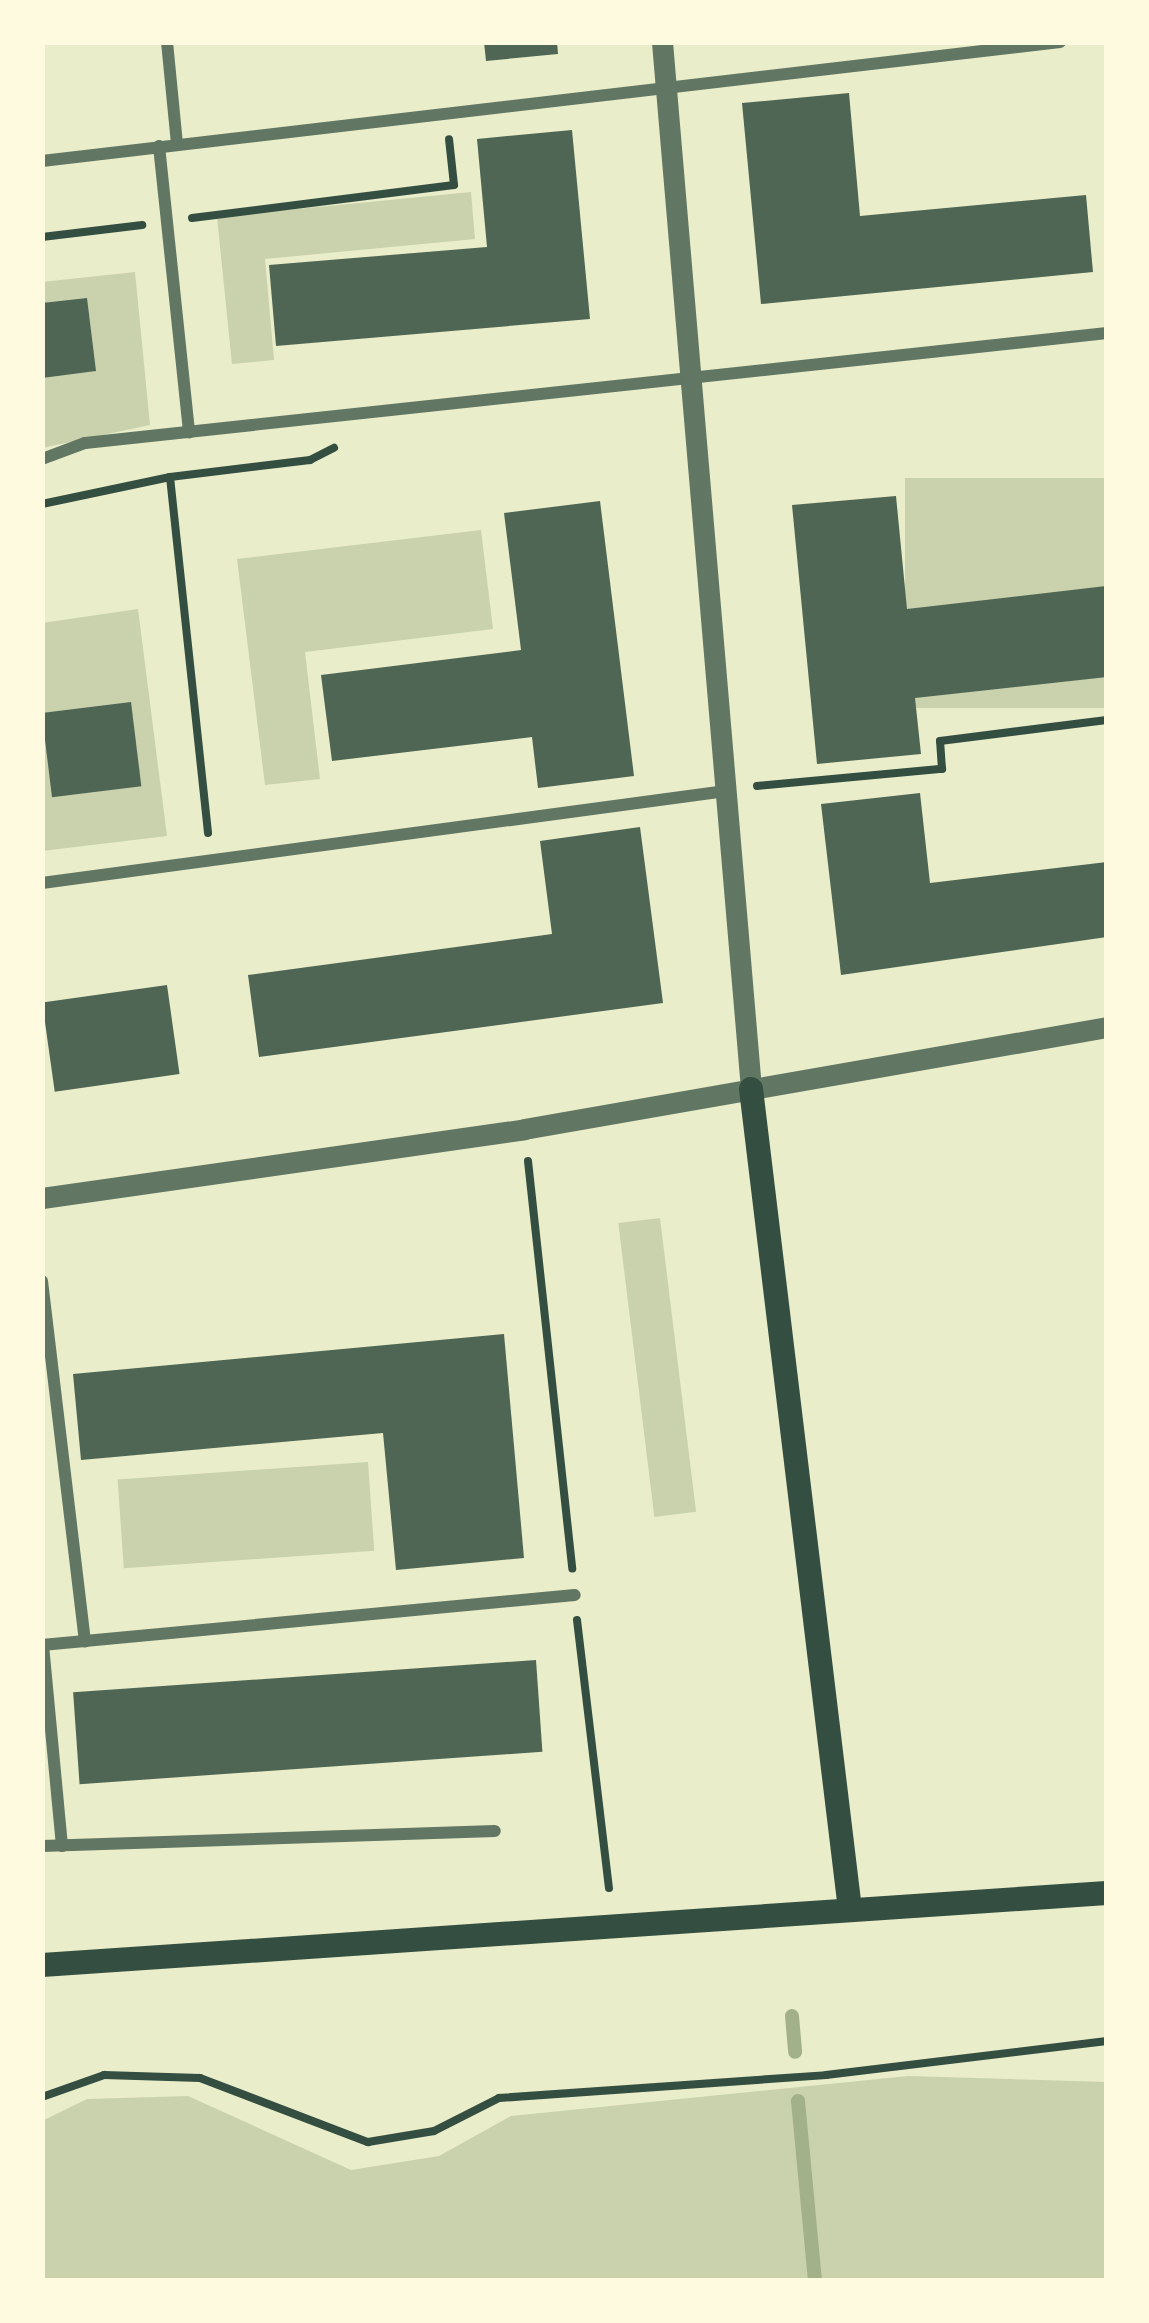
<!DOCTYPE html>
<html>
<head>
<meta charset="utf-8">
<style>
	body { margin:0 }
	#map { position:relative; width:1149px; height:2323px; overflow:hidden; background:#e9edc9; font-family:"Fira Sans",sans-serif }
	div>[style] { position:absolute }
	.green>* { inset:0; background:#cad2ad; transform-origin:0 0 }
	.stream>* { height:14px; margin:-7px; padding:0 7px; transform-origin:7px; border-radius:7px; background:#a3b18a }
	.building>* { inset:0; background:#4f6655; transform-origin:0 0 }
	.path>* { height:8px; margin:-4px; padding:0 4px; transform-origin:4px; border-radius:4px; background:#344e41 }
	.minor>* { height:12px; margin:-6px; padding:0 6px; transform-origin:6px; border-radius:6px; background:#617663 }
	.tertiary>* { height:21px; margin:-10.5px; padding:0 10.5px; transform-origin:10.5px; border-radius:10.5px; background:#617663 }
	.secondary>* { height:24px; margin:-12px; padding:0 12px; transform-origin:12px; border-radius:12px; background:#344e41 }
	span { translate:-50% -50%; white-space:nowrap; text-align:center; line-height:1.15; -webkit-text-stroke:9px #fefae0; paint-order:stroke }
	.frame { position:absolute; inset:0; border:45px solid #fefae0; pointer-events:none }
</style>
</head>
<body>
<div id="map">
	<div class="green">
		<div style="clip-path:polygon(471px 192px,475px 239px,265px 259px,274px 360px,232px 364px,217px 217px)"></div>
		<div style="clip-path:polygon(135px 272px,150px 425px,42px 448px,42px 282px)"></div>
		<div style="left:1105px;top:478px;width:230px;height:200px;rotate:90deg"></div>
		<div style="clip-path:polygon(481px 530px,493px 629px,305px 652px,320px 779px,265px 785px,237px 559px)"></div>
		<div style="clip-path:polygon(138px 609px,167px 836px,42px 851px,42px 623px)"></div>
		<div style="left:660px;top:1218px;width:296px;height:42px;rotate:83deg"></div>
		<div style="left:368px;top:1462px;width:89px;height:251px;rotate:86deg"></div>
		<div style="clip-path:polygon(908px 2076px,1107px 2082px,1107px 2281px,42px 2281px,42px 2121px,87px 2099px,188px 2096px,351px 2170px,439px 2156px,511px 2116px)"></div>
	</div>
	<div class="stream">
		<div style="left:792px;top:2016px;width:36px;rotate:85deg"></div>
		<div style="left:798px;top:2101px;width:181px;rotate:84.6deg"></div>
	</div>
	<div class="building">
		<div style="clip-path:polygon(484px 42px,557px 42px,558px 54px,486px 61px)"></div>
		<div style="clip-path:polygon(849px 93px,860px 216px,1086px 195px,1093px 272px,761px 304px,742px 103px)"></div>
		<div style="clip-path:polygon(572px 130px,590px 319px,276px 346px,269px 265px,487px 247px,477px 139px)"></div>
		<div style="clip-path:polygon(87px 298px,96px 371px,42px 378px,42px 303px)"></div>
		<div style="clip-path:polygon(896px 496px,907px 609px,1106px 586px,1107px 677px,915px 698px,921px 754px,817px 764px,792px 505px)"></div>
		<div style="clip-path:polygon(600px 501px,634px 776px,538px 788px,532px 737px,332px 761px,321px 675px,521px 650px,504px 513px)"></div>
		<div style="left:131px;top:702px;width:85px;height:90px;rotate:83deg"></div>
		<div style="clip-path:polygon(920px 793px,930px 883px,1107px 862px,1107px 937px,841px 975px,821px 804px)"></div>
		<div style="clip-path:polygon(640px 827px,663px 1003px,259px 1057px,248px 975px,552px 934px,540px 841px)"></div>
		<div style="left:167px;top:985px;width:90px;height:126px;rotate:82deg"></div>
		<div style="clip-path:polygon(504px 1334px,524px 1558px,396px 1570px,383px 1433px,81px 1460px,73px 1374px)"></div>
		<div style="left:536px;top:1660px;width:92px;height:464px;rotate:86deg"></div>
	</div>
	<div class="path">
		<div style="left:192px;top:218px;width:264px;rotate:-7.2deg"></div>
		<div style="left:454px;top:185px;width:46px;rotate:-96.2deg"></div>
		<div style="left:42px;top:237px;width:101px;rotate:-6.8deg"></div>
		<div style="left:170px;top:477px;width:358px;rotate:83.9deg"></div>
		<div style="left:42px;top:504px;width:131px;rotate:-11.9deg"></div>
		<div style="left:170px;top:477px;width:141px;rotate:-6.9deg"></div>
		<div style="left:310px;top:460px;width:27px;rotate:-27deg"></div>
		<div style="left:757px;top:786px;width:186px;rotate:-5.3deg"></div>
		<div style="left:942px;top:769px;width:28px;rotate:-94deg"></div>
		<div style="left:940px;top:741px;width:168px;rotate:-7.2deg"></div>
		<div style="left:528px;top:1161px;width:410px;rotate:83.8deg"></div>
		<div style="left:577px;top:1620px;width:270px;rotate:83.2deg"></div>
		<div style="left:42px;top:2097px;width:66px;rotate:-19.5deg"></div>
		<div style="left:104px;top:2075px;width:96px;rotate:1.8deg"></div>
		<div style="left:200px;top:2078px;width:180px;rotate:20.9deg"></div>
		<div style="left:368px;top:2142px;width:67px;rotate:-9.5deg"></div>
		<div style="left:434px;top:2131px;width:73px;rotate:-26.9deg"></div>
		<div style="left:499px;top:2098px;width:328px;rotate:-4deg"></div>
		<div style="left:826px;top:2075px;width:283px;rotate:-6.9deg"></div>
	</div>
	<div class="minor">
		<div style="left:167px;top:42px;width:102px;rotate:84.4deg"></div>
		<div style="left:159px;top:146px;width:288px;rotate:84deg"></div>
		<div style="left:42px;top:161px;width:1025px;rotate:-6.67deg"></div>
		<div style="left:42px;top:459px;width:46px;rotate:-20.4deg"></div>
		<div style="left:85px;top:443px;width:1028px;rotate:-6.14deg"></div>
		<div style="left:42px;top:883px;width:690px;rotate:-7.66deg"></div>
		<div style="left:42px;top:1281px;width:363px;rotate:83.2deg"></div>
		<div style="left:42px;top:1645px;width:535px;rotate:-5.36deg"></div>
		<div style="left:43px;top:1645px;width:202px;rotate:84.6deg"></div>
		<div style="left:42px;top:1846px;width:453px;rotate:-1.9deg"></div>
	</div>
	<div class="tertiary">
		<div style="left:662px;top:42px;width:1051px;rotate:85.14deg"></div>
		<div style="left:42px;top:1198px;width:487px;rotate:-8.1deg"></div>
		<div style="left:524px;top:1129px;width:592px;rotate:-9.92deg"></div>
	</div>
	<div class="secondary">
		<div style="left:751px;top:1089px;width:827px;rotate:83.12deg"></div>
		<div style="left:42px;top:1965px;width:1067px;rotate:-3.87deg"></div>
	</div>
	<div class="frame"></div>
</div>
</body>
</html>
